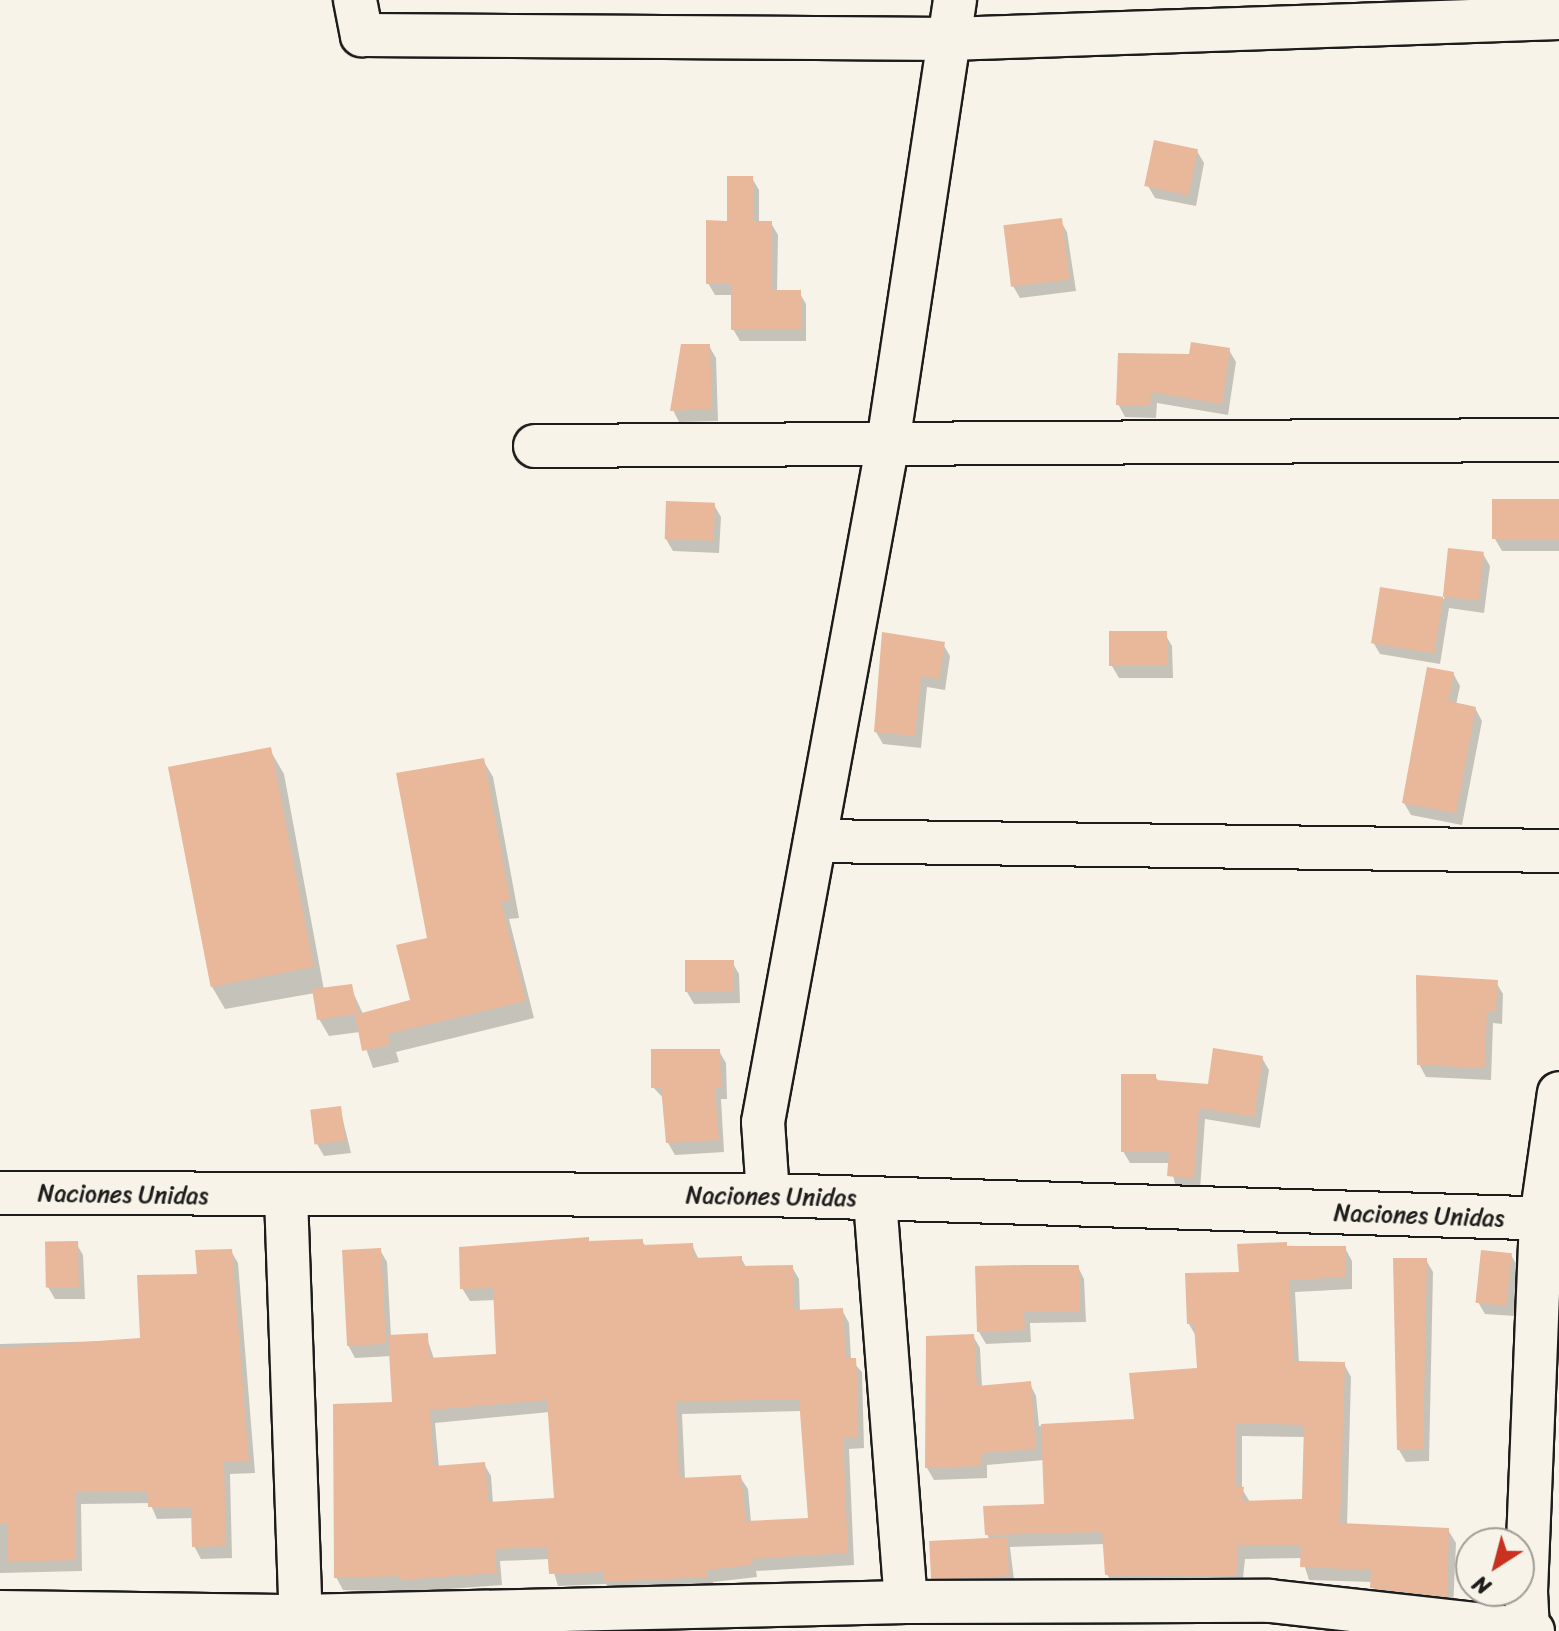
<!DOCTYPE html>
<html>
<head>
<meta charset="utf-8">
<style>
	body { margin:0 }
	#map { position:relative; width:1559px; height:1631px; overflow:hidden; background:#f7f3e8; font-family:Sriracha,sans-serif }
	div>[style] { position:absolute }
	.shadow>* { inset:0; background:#0003 }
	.building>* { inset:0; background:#e9b79a; transform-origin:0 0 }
	.roads { filter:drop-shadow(2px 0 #1c1c1c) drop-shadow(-2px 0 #1c1c1c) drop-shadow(0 2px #1c1c1c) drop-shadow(0 -2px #1c1c1c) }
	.minor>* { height:42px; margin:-21px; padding:0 21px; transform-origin:21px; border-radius:21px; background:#f7f3e8 }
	span { translate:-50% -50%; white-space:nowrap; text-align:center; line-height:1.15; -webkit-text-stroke:8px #f7f3e8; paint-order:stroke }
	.street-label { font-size:24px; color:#1c1c1c }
	.north { position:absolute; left:1455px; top:1527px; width:80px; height:80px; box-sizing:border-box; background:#f7f3e8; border:2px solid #9f9d96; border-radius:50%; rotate:216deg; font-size:22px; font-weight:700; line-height:32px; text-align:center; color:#1c1c1c }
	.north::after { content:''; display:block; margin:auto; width:28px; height:36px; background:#c8321e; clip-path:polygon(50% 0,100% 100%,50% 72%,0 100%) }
</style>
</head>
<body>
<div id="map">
	<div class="shadow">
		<div style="clip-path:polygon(1197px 151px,1204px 163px,1196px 206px,1155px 198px,1148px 186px)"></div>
		<div style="clip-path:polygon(752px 178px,759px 190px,759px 223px,771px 223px,778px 235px,777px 292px,799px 292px,806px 304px,806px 341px,740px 341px,733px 329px,733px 295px,715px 295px,708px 283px,729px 223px)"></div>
		<div style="clip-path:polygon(1060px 220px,1067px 232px,1076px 291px,1020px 298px,1013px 286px)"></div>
		<div style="clip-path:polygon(709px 346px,716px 358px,718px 421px,679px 422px,673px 410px)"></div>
		<div style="clip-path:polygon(1229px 350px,1236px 362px,1228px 415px,1157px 403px,1156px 418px,1125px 417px,1118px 404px)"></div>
		<div style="clip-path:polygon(1559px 501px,1559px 551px,1502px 551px,1495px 539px)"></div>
		<div style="clip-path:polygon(714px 505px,721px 517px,719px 553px,673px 551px,666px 539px)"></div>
		<div style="clip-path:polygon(1450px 550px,1483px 554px,1490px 566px,1484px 613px,1449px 608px,1440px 664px,1380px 654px,1373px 642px,1382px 589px,1444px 599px)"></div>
		<div style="clip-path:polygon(1165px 634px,1172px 646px,1173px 678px,1119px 678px,1112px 666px)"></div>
		<div style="clip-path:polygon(943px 644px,950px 656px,945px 690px,927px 687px,921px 748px,883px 744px,876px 732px)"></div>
		<div style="clip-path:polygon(1453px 673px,1460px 686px,1456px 705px,1475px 708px,1482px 721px,1462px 825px,1411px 815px,1404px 803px)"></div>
		<div style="clip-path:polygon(270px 750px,284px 774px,324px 990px,350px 986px,363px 1014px,412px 1001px,483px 760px,493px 777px,519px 918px,509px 919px,534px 1018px,396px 1052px,399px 1062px,373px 1068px,360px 1032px,329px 1036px,319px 1019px,315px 993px,225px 1009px,211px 985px,171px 767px)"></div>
		<div style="clip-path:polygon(732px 962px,739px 974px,740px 1003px,694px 1004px,687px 992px)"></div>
		<div style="clip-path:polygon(1496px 982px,1503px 994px,1502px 1024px,1493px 1023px,1491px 1080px,1426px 1077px,1419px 1064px)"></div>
		<div style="clip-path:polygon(719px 1051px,726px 1063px,727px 1099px,721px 1099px,724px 1152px,675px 1155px,668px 1143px,664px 1099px,653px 1087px)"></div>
		<div style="clip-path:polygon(1262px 1058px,1269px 1070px,1260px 1128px,1205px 1119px,1200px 1190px,1176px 1188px,1170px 1163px,1130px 1163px,1123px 1151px,1155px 1076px,1159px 1082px,1209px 1086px)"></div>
		<div style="clip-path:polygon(340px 1108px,351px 1153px,324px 1156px,317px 1144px)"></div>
		<div style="clip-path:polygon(evenodd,642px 1241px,646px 1247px,692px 1245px,699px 1260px,741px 1258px,746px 1267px,792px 1267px,799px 1279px,800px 1312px,842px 1310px,849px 1323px,851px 1360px,862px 1372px,864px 1448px,849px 1449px,854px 1565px,756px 1571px,757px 1577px,713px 1582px,713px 1589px,612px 1594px,606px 1584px,558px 1586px,550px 1559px,500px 1561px,502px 1585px,408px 1592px,343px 1590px,336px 1577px,395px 1404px,392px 1356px,355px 1358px,348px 1345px,380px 1250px,387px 1262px,391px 1337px,426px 1335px,434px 1359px,498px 1356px,496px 1300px,470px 1301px,462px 1288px,590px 1243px,642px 1241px,801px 1411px,810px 1520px,751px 1522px,748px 1489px,740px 1477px,685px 1479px,682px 1414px,801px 1411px,642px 1241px,550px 1412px,556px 1500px,493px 1504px,491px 1476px,484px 1464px,439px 1468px,435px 1423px,550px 1412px)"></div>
		<div style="clip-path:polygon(76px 1243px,83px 1255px,85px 1299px,55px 1299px,48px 1287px)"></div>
		<div style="clip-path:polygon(evenodd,1345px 1248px,1352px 1261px,1352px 1289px,1295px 1292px,1299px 1363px,1344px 1364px,1351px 1377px,1347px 1526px,1448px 1530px,1456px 1543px,1453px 1609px,1380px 1601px,1372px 1582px,1309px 1580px,1302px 1558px,1245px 1559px,1242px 1588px,1114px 1587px,1107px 1574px,1105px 1544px,1010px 1547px,1015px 1588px,941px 1589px,934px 1577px,990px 1541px,987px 1534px,1046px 1505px,1044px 1460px,987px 1465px,987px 1478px,934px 1480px,927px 1468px,973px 1336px,980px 1348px,982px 1387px,1030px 1384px,1036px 1396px,1039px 1426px,1136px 1421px,1199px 1370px,1197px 1338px,1189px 1324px,1241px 1274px,1345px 1248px,1242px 1436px,1305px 1437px,1304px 1501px,1250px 1502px,1242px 1489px,1242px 1436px)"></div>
		<div style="clip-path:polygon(231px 1251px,238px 1263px,255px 1473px,230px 1474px,232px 1558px,201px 1559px,194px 1546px,193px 1518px,157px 1519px,150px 1503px,81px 1504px,82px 1571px,0 1573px,0 1344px,142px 1340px,199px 1275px)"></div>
		<div style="clip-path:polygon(1511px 1255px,1518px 1267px,1515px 1316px,1485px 1314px,1478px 1302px)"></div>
		<div style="clip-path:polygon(1426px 1260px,1433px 1272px,1429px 1461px,1406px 1462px,1399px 1450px)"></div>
		<div style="clip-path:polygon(1078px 1267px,1084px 1279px,1086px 1322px,1030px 1323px,1031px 1342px,986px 1344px,979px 1332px)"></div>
	</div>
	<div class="building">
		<div style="left:1154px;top:140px;width:45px;height:47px;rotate:12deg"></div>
		<div style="clip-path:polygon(727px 176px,753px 176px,753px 221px,772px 221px,771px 290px,801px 290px,801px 329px,731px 330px,731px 284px,706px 284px,706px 220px,727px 221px)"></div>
		<div style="left:1062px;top:218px;width:62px;height:59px;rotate:83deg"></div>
		<div style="clip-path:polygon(1191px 342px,1230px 348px,1222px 404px,1151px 392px,1150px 406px,1116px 405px,1118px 353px,1189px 354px)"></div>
		<div style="clip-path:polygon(681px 344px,710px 344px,712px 409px,670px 411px)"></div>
		<div style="left:1559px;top:499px;width:40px;height:67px;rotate:90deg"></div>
		<div style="left:666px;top:501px;width:49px;height:38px;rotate:2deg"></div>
		<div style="left:1448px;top:548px;width:36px;height:49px;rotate:6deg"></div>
		<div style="left:1380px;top:587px;width:64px;height:57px;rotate:9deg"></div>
		<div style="left:1167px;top:631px;width:35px;height:58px;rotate:90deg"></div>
		<div style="clip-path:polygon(882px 632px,945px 642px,939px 679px,921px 676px,915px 736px,874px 732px)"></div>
		<div style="clip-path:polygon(1427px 667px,1454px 672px,1449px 701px,1476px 707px,1456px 813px,1402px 803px)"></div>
		<div style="left:271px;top:747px;width:224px;height:105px;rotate:79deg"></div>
		<div style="clip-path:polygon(484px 758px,510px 900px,501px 902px,526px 1001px,388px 1034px,390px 1045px,362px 1051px,355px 1014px,317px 1020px,312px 989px,352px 984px,358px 1014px,410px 1000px,396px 945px,427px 938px,396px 773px)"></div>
		<div style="left:734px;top:960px;width:32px;height:49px;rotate:90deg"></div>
		<div style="clip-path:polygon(1416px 975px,1498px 980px,1496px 1012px,1487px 1012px,1485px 1068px,1417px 1065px)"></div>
		<div style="clip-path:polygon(1213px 1048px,1263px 1056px,1254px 1117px,1199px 1108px,1194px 1179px,1167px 1176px,1169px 1151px,1121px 1152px,1121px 1074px,1156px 1074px,1156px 1080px,1208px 1084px)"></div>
		<div style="clip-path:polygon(651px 1049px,720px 1049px,721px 1087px,715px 1087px,719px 1140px,666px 1143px,661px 1087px,651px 1088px)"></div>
		<div style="left:341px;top:1106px;width:35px;height:31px;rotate:83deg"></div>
		<div style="clip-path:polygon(evenodd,589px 1237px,589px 1241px,643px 1239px,643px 1245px,693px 1243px,694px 1258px,742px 1256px,742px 1266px,793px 1265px,794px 1310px,843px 1308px,846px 1358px,856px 1358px,858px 1398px,858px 1437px,843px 1437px,848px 1553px,751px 1559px,751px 1565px,707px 1570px,707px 1577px,603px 1582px,603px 1572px,549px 1574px,547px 1547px,495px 1549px,497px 1573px,399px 1580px,399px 1576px,334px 1578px,333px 1404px,392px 1402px,388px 1335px,428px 1333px,429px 1358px,496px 1354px,493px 1288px,460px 1289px,459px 1247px,589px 1237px,799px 1399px,808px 1518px,746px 1521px,741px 1475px,679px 1478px,676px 1402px,799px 1399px,589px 1237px,547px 1400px,554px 1498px,488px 1502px,485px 1462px,434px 1466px,430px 1410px,547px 1400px)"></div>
		<div style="left:78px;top:1241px;width:46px;height:33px;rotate:89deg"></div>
		<div style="clip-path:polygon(evenodd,1287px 1242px,1287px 1246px,1346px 1246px,1346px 1277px,1289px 1280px,1294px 1361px,1345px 1362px,1340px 1523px,1449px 1528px,1447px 1597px,1370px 1588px,1371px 1570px,1300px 1567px,1301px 1545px,1238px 1546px,1236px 1576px,1105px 1575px,1102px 1532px,985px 1535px,983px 1506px,1044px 1504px,1041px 1424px,1134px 1419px,1129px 1373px,1197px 1368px,1194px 1324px,1187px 1324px,1185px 1273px,1239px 1272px,1237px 1244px,1287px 1242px,1235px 1423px,1304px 1425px,1302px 1499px,1242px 1501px,1244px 1487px,1236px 1486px,1235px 1423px)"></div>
		<div style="left:381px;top:1248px;width:96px;height:39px;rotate:87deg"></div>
		<div style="clip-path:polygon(232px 1249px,249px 1462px,224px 1462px,226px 1546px,192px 1547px,191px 1507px,148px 1507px,147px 1491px,75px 1492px,76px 1560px,7px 1562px,7px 1523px,0 1523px,0 1348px,140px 1338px,137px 1275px,197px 1274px,195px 1250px)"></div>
		<div style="left:1481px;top:1250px;width:31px;height:53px;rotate:6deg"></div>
		<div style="clip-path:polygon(1393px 1258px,1427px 1258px,1423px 1450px,1397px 1450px)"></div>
		<div style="clip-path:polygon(1022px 1265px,1079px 1265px,1080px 1311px,1024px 1312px,1025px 1330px,977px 1332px,975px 1266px)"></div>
		<div style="clip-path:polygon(974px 1334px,977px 1386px,1031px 1381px,1036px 1449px,981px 1453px,981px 1466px,925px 1468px,926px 1336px)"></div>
		<div style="left:1007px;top:1537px;width:39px;height:78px;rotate:87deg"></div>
	</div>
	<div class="roads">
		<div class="minor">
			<div style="left:355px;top:0;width:36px;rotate:79deg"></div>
			<div style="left:362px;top:35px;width:587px;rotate:0.39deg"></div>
			<div style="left:949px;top:39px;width:610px;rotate:-1.97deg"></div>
			<div style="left:535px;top:446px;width:1024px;rotate:-0.34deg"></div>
			<div style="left:815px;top:841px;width:744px;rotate:0.77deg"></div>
			<div style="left:0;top:1193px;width:768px;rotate:0.15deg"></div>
			<div style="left:768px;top:1195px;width:791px;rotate:1.74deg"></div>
			<div style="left:768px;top:1195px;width:73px;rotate:-93.9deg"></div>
			<div style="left:763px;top:1122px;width:690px;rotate:-79.57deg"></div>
			<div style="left:888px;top:443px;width:448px;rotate:-81.4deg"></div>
			<div style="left:286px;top:1196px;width:435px;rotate:88deg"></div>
			<div style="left:875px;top:1200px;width:403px;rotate:85.6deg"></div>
			<div style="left:0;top:1612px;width:300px;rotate:0.8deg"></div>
			<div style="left:300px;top:1616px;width:606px;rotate:-1.32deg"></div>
			<div style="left:906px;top:1602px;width:364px;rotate:-0.2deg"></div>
			<div style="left:1270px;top:1601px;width:260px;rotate:6.4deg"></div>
			<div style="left:1533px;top:1631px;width:5px;rotate:-169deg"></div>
			<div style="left:1528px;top:1630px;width:38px;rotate:-93deg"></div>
			<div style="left:1526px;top:1592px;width:373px;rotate:-87.7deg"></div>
			<div style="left:1541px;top:1219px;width:127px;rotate:-81.9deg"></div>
		</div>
	</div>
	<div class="street-label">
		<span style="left:123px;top:1195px;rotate:1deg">Naciones Unidas</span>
		<span style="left:771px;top:1197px;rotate:1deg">Naciones Unidas</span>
		<span style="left:1419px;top:1216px;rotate:2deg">Naciones Unidas</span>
	</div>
	<div class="north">N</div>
</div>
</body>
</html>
